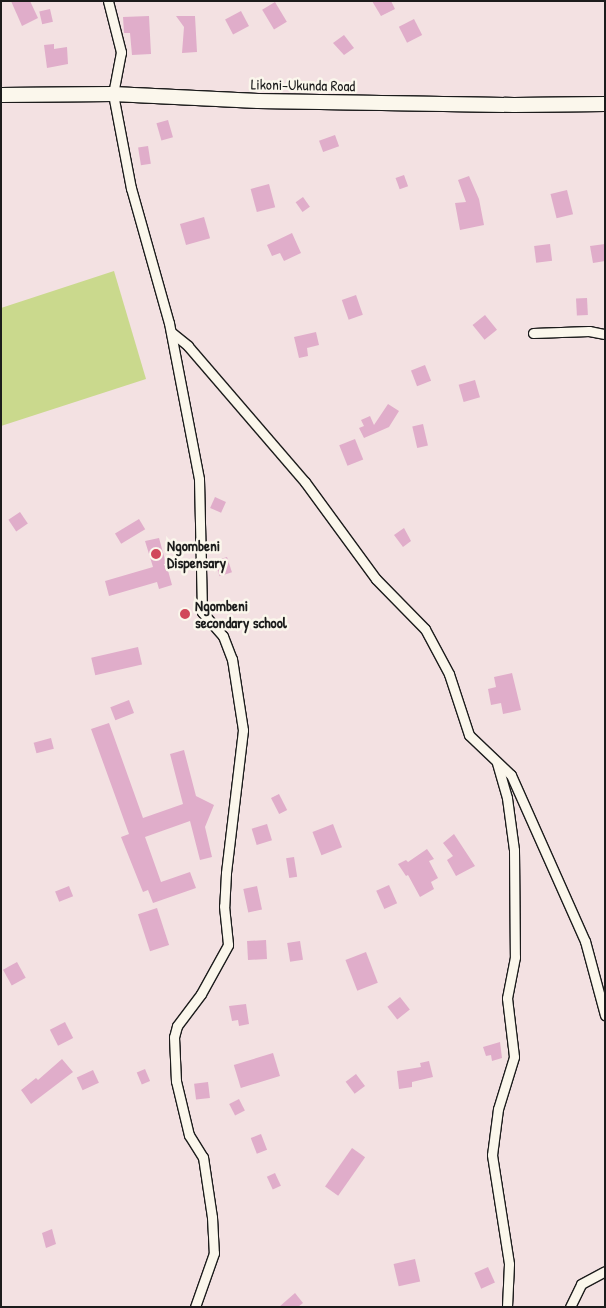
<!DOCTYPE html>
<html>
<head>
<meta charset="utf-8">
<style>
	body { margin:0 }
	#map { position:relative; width:606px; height:1308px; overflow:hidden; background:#f3e1e2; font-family:"Patrick Hand",sans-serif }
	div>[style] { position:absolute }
	.green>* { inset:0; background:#cad98d }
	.building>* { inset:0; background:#e0adca; transform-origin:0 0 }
	.roads { filter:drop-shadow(1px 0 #1c1c1c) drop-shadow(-1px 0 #1c1c1c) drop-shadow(0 1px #1c1c1c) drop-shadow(0 -1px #1c1c1c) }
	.minor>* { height:9px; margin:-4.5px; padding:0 4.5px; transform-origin:4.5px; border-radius:4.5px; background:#fbf7ec }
	.trunk>* { height:14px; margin:-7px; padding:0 7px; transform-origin:7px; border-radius:7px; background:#fbf7ec }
	.dots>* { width:14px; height:14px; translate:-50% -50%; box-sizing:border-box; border:2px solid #fbf7ec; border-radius:50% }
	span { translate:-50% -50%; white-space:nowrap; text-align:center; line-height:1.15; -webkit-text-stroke:5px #fbf7ec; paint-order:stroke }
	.street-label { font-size:15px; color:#1c1c1c }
	.poi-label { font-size:15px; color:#1c1c1c; font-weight:700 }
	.left { translate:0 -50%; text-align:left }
	.frame { position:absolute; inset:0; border:2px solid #1c1c1c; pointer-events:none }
</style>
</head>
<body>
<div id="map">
	<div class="green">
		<div style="clip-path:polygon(114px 271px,146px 379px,1px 426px,1px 308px)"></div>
	</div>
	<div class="building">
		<div style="clip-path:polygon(11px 1px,30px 1px,38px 18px,22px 26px)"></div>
		<div style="clip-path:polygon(372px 1px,391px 1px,395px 9px,381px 16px)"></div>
		<div style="left:275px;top:2px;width:23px;height:15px;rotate:59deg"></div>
		<div style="left:50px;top:9px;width:13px;height:11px;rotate:77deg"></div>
		<div style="left:241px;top:11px;width:17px;height:18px;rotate:62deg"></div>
		<div style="clip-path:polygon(149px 16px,151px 54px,132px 55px,130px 33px,124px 33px,123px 17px)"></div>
		<div style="clip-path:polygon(176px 16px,195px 16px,197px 52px,182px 53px,184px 27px)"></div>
		<div style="left:414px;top:19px;width:18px;height:17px;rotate:63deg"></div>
		<div style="clip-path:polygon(344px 35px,354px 48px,344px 55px,333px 43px)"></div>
		<div style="clip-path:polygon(54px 44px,54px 49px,67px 47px,68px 64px,47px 68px,44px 45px)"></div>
		<div style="left:168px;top:120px;width:18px;height:12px;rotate:74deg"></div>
		<div style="left:335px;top:135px;width:12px;height:17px;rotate:70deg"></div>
		<div style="left:148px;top:146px;width:18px;height:10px;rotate:81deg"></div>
		<div style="left:404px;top:175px;width:12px;height:9px;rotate:70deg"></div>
		<div style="clip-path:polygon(469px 176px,479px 199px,484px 225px,460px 230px,455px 203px,466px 202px,458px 180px)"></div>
		<div style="left:269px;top:184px;width:24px;height:19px;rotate:75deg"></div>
		<div style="left:567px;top:190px;width:25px;height:17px;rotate:76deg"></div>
		<div style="left:303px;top:197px;width:12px;height:9px;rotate:55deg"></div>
		<div style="left:204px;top:217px;width:22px;height:25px;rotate:74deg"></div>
		<div style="clip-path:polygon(292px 233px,301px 253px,284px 261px,280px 253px,272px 256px,267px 245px)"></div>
		<div style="left:550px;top:244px;width:17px;height:16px;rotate:83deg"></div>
		<div style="clip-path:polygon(605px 244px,605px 261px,593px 263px,590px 246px)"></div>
		<div style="left:356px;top:295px;width:21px;height:15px;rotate:71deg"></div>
		<div style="left:587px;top:298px;width:17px;height:11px;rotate:87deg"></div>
		<div style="left:485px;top:315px;width:19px;height:16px;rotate:51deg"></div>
		<div style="clip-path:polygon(316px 332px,319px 345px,307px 348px,308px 356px,299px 358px,294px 337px)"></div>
		<div style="left:425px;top:365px;width:17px;height:15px;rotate:69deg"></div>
		<div style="left:475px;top:380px;width:18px;height:17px;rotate:74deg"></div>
		<div style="clip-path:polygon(388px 404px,399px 411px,389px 427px,364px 438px,359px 428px,364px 426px,361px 420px,370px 416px,374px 425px)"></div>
		<div style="left:423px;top:424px;width:22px;height:11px;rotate:77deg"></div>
		<div style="left:355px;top:439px;width:22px;height:17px;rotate:68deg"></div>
		<div style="left:215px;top:497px;width:12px;height:12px;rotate:24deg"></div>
		<div style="left:20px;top:512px;width:14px;height:14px;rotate:56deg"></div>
		<div style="left:139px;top:519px;width:12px;height:28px;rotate:59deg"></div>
		<div style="clip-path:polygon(404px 528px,411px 541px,403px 547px,394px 535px)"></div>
		<div style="clip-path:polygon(159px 538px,172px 585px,159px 589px,157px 582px,109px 596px,105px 581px,153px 567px,145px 541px)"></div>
		<div style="left:227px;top:557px;width:16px;height:13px;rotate:72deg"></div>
		<div style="left:138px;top:647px;width:18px;height:48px;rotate:77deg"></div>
		<div style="clip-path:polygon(512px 673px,521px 710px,503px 714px,501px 703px,491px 705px,488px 689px,496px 687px,494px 677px)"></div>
		<div style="left:129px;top:700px;width:14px;height:20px;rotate:69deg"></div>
		<div style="clip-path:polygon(109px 723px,143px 818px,183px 804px,170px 754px,184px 750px,196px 796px,214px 805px,205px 827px,212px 857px,200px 860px,190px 821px,145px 837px,161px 882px,190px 872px,196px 888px,153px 903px,148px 890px,143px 892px,121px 837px,129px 834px,91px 729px)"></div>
		<div style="left:51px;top:738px;width:11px;height:18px;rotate:75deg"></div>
		<div style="left:279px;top:794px;width:18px;height:9px;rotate:63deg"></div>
		<div style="left:267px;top:824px;width:17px;height:16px;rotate:73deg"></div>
		<div style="left:333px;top:824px;width:25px;height:22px;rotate:69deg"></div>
		<div style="clip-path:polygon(454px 834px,475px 866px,456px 876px,447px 860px,453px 856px,443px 843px)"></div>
		<div style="clip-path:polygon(427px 849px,434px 859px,429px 861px,438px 878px,431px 882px,434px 889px,420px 897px,408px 875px,406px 876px,398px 864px,406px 860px,408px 862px)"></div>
		<div style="left:294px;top:857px;width:20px;height:8px;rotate:81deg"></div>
		<div style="left:389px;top:885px;width:20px;height:14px;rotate:66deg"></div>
		<div style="left:69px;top:886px;width:11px;height:15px;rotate:68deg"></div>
		<div style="left:257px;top:886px;width:24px;height:14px;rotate:78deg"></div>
		<div style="left:157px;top:908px;width:39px;height:20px;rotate:72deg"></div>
		<div style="left:266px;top:940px;width:19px;height:19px;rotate:87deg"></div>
		<div style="left:300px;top:941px;width:19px;height:13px;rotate:81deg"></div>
		<div style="left:366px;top:952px;width:33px;height:22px;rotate:69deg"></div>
		<div style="left:17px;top:962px;width:18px;height:16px;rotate:61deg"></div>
		<div style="left:400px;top:997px;width:16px;height:16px;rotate:52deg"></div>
		<div style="clip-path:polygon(246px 1004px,249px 1024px,239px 1026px,238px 1020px,232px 1021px,229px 1006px)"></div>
		<div style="left:65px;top:1022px;width:18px;height:17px;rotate:63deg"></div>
		<div style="clip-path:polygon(500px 1042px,502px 1058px,492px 1061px,491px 1055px,486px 1056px,483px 1047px)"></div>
		<div style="left:273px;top:1053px;width:24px;height:41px;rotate:73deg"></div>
		<div style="clip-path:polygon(62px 1059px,73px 1072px,31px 1104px,21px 1090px,36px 1078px,38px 1080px)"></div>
		<div style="clip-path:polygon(429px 1061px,433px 1077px,412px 1082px,412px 1087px,399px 1089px,397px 1071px,421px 1067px,420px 1063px)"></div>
		<div style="left:145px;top:1069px;width:13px;height:9px;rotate:67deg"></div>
		<div style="left:93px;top:1070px;width:14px;height:18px;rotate:65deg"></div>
		<div style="left:356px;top:1074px;width:15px;height:13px;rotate:53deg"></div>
		<div style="left:208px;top:1082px;width:16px;height:14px;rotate:83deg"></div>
		<div style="left:239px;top:1099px;width:13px;height:11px;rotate:63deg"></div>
		<div style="left:261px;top:1134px;width:17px;height:11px;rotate:69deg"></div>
		<div style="left:352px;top:1148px;width:16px;height:47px;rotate:35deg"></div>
		<div style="left:275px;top:1173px;width:14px;height:9px;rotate:65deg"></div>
		<div style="clip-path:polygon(52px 1229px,56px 1244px,46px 1248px,42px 1233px)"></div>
		<div style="left:415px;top:1259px;width:23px;height:22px;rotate:77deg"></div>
		<div style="left:488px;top:1267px;width:17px;height:15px;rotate:66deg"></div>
		<div style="clip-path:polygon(295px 1293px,303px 1303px,298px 1307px,279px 1307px)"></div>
	</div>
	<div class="roads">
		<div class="minor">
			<div style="left:108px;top:1px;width:53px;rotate:75.7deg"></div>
			<div style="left:121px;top:52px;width:43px;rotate:100.8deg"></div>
			<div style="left:113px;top:94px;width:96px;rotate:79.2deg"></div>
			<div style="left:131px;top:188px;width:140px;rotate:74.3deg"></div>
			<div style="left:169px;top:323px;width:159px;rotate:79.1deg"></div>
			<div style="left:199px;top:479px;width:133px;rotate:88.7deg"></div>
			<div style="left:202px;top:612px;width:32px;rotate:49deg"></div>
			<div style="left:223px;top:636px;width:25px;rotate:69deg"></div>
			<div style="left:232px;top:659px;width:72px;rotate:81.2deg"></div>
			<div style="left:243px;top:730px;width:144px;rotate:96.8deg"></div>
			<div style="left:226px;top:873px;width:33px;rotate:93deg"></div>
			<div style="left:224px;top:906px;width:39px;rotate:84deg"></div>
			<div style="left:228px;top:945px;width:56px;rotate:118.9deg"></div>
			<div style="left:201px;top:994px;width:40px;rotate:127deg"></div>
			<div style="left:177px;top:1026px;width:11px;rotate:105deg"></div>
			<div style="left:174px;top:1037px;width:44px;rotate:87.4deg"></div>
			<div style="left:176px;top:1081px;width:56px;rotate:76.5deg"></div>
			<div style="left:189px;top:1135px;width:26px;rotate:58deg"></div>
			<div style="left:203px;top:1157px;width:61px;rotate:81.5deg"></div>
			<div style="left:212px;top:1217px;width:36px;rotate:87deg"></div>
			<div style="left:214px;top:1253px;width:57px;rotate:109.4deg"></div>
			<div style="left:171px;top:332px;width:22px;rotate:39deg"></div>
			<div style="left:188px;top:346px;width:179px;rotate:49.3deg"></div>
			<div style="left:305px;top:482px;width:120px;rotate:53.8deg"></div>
			<div style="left:376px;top:579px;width:70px;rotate:45.6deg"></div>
			<div style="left:425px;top:629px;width:51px;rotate:61.9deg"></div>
			<div style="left:449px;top:674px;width:64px;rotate:71.8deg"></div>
			<div style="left:469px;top:735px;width:58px;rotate:43.6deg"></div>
			<div style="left:511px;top:775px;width:182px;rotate:66deg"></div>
			<div style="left:585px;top:941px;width:77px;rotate:74.9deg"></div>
			<div style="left:533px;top:333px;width:56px;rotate:-2deg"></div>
			<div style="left:589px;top:331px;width:16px;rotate:11deg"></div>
			<div style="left:497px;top:763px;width:36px;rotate:74deg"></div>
			<div style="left:507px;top:798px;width:52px;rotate:82.3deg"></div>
			<div style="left:514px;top:850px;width:107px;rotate:89.5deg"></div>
			<div style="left:515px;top:957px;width:42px;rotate:101deg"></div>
			<div style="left:507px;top:998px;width:59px;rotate:83.2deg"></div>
			<div style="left:514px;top:1057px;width:54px;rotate:107.1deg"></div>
			<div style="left:498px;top:1109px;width:46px;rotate:97.4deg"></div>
			<div style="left:492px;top:1155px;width:110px;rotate:81.1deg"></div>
			<div style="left:509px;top:1264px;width:43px;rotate:92.7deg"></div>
			<div style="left:570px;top:1307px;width:25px;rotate:-64deg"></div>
			<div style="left:581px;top:1284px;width:27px;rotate:-28deg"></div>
		</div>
		<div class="trunk">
			<div style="left:1px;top:95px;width:112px;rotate:-0.5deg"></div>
			<div style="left:113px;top:94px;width:145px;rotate:2.8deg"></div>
			<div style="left:258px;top:101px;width:256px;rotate:0.9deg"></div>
			<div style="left:514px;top:105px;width:91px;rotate:-0.6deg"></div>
		</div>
	</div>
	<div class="dots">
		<div style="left:156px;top:554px;background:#d1495b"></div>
		<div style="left:185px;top:614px;background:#d1495b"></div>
	</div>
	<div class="street-label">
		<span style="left:303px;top:85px;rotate:1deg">Likoni-Ukunda Road</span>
	</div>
	<div class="poi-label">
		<span class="left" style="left:167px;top:554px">Ngombeni<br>Dispensary</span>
		<span class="left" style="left:195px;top:614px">Ngombeni<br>secondary school</span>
	</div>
	<div class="frame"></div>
</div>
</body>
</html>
